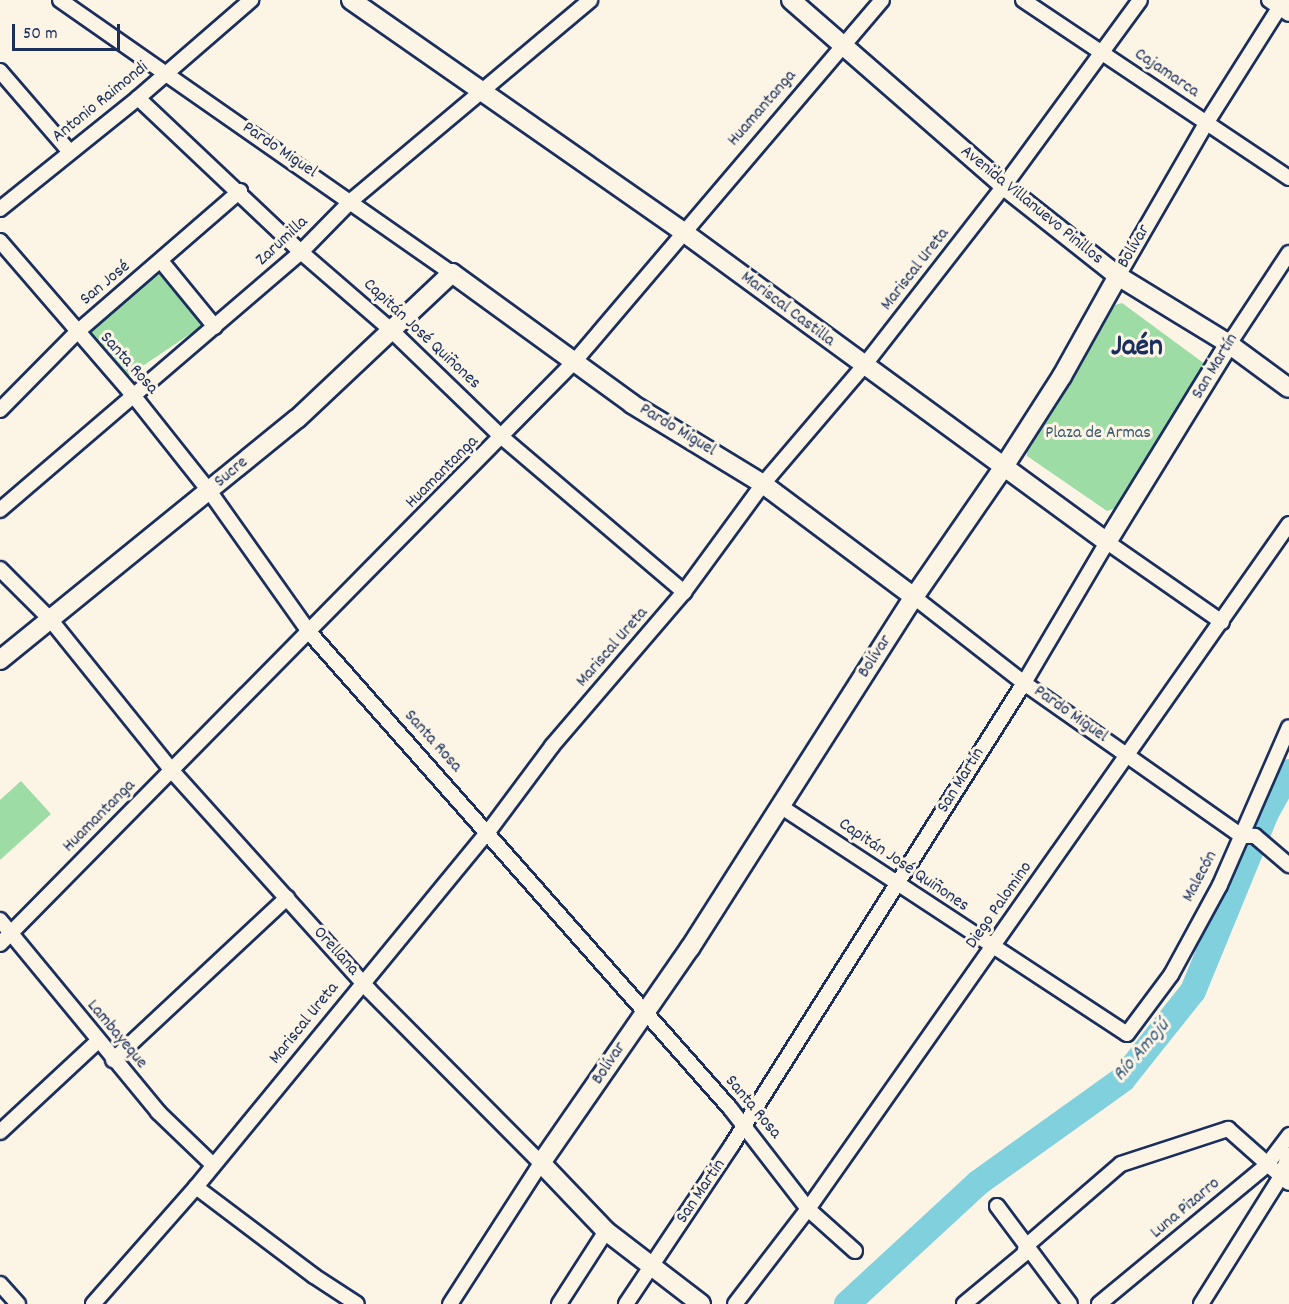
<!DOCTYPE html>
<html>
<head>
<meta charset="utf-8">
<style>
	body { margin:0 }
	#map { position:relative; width:1289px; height:1304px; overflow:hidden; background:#fcf5e5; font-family:Dekko,sans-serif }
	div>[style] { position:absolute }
	.green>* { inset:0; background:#9ddda5; transform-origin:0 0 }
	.river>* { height:26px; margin:-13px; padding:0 13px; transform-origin:13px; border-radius:13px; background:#81d0de }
	.roads { filter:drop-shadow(2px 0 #1b2f5e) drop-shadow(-2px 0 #1b2f5e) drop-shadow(0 2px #1b2f5e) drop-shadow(0 -2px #1b2f5e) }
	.minor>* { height:14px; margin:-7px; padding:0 7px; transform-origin:7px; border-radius:7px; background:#fcf5e5 }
	.tertiary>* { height:18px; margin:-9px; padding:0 9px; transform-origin:9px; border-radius:9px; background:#fcf5e5 }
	span { translate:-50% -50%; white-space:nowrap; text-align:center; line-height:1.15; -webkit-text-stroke:6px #fcf5e5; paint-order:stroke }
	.street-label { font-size:18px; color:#1b2f5e }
	.park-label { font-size:18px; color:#3c5a70 }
	.water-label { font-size:20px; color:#34577e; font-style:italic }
	.town-label { font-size:30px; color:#1b2f5e; font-weight:700 }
	.scale { position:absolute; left:12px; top:24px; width:108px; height:27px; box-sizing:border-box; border:3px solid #1b2f5e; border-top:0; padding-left:8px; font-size:18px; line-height:21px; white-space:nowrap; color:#1b2f5e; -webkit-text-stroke:4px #fcf5e5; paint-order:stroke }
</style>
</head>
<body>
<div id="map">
	<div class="green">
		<div style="left:163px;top:269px;width:69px;height:99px;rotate:56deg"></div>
		<div style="clip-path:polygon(1122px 303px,1205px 364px,1116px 508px,1107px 511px,1027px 456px,1027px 445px,1115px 305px)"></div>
		<div style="clip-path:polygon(21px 781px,51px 814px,0 860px,0 800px)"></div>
	</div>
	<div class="river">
		<div style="left:847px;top:1304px;width:178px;rotate:-42.7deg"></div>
		<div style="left:978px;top:1183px;width:178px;rotate:-35.6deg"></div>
		<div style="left:1123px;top:1079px;width:112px;rotate:-51.5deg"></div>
		<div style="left:1193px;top:991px;width:192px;rotate:-67.7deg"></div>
		<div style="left:1266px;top:813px;width:47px;rotate:-60.7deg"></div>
	</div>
	<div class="roads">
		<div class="minor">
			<div style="left:60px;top:0;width:478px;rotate:34.9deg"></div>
			<div style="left:1023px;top:0;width:320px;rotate:33.8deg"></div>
			<div style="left:1269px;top:0;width:24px;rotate:35deg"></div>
			<div style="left:0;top:71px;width:107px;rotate:49.2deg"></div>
			<div style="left:138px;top:98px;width:224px;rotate:43.4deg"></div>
			<div style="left:301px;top:252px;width:119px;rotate:40.9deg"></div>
			<div style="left:391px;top:330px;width:156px;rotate:44deg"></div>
			<div style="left:503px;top:438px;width:238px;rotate:40.4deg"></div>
			<div style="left:0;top:209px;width:177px;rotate:-38.8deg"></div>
			<div style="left:138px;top:98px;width:150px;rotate:-40.9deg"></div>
			<div style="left:0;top:241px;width:203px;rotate:49.2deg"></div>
			<div style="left:133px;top:395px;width:124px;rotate:51.6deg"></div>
			<div style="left:210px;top:492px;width:171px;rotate:54.7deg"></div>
			<div style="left:309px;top:632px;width:635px;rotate:48.51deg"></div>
			<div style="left:730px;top:1108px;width:128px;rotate:52.3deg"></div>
			<div style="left:808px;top:1209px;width:63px;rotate:41.8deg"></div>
			<div style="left:161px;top:261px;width:85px;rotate:50.7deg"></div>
			<div style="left:1118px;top:276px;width:178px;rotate:-60deg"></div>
			<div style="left:1207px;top:122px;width:144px;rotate:-57.7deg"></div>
			<div style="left:1229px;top:344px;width:109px;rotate:-56.6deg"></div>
			<div style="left:0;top:410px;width:108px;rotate:-45.4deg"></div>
			<div style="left:76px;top:333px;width:217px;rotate:-40.9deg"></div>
			<div style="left:0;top:510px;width:396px;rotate:-40.6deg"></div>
			<div style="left:301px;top:252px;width:73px;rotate:-45.6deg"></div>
			<div style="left:352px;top:200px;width:311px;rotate:-40deg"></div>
			<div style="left:0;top:569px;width:71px;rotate:45deg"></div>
			<div style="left:50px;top:619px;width:195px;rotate:51.2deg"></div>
			<div style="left:172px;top:771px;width:295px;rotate:48deg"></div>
			<div style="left:369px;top:990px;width:244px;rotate:45.2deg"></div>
			<div style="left:541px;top:1163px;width:168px;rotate:122.8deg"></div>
			<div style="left:914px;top:597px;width:140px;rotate:38deg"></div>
			<div style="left:1024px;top:683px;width:266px;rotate:35.1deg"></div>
			<div style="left:1242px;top:836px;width:13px"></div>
			<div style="left:1255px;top:836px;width:45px;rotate:40.5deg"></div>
			<div style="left:780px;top:806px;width:415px;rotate:33.3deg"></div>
			<div style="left:1127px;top:1034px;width:74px;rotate:-53.3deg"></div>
			<div style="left:1171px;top:975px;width:102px;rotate:-61.4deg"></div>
			<div style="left:1220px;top:885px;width:172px;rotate:-66.4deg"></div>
			<div style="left:0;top:920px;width:249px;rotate:50.5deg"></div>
			<div style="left:158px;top:1112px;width:76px;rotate:43.9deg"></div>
			<div style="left:0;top:944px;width:817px;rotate:-45.4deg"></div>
			<div style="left:574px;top:362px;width:475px;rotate:-49.6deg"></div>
			<div style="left:113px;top:1060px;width:238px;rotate:-43deg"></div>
			<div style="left:0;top:1132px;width:132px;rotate:-42.9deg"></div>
			<div style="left:196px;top:1187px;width:148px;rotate:37deg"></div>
			<div style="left:314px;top:1276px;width:51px;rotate:33.1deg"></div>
			<div style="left:997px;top:1206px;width:122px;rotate:53.3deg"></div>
			<div style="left:0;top:1284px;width:27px;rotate:48deg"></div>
			<div style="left:93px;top:1304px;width:156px;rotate:-48.6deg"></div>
			<div style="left:196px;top:1187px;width:460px;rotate:-50.6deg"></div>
			<div style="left:488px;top:832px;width:107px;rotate:-53.3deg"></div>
			<div style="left:552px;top:746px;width:203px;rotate:-49.4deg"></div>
			<div style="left:684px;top:592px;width:134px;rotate:-53.8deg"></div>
			<div style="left:763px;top:484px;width:154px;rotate:-49.5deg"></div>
			<div style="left:863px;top:367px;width:229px;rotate:-52.1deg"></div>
			<div style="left:1004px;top:186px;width:230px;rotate:-53.8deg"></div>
			<div style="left:559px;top:1304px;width:87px;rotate:-57.2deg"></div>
			<div style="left:626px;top:1304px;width:191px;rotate:-56.3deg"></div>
			<div style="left:732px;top:1145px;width:547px;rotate:-57.71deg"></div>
			<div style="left:1024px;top:683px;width:164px;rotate:-59.5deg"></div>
			<div style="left:1107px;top:542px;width:140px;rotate:34.8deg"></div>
			<div style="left:735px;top:1304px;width:120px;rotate:-52.5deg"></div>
			<div style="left:808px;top:1209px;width:837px;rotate:-54.92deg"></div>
			<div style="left:964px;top:1304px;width:78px;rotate:-39.8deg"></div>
			<div style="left:1024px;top:1254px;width:8px;rotate:-76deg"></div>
			<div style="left:1026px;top:1246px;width:125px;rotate:-40.8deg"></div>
			<div style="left:1121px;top:1164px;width:113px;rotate:-18.1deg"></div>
			<div style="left:1228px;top:1129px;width:81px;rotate:41.5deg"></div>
			<div style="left:1099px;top:1304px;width:217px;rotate:-39.6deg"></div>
			<div style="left:1266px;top:1166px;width:39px;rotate:-53deg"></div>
			<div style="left:1201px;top:1304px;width:149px;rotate:-57.9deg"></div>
			<div style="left:1280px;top:1178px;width:25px;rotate:-69deg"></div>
		</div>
		<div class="tertiary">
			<div style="left:351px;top:0;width:404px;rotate:34.9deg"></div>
			<div style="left:682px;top:231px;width:527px;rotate:36.2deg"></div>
			<div style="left:1107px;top:542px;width:233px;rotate:-58.4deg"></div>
			<div style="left:791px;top:0;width:283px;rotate:41.1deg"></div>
			<div style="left:1004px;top:186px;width:145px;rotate:38.3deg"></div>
			<div style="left:1118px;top:276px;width:130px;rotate:31.5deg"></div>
			<div style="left:1229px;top:344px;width:74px;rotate:36.3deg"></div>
			<div style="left:0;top:660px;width:382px;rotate:-39.1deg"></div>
			<div style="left:297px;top:419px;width:213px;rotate:-43.3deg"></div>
			<div style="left:452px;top:273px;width:223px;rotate:36deg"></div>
			<div style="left:632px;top:404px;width:153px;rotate:31.4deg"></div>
			<div style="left:763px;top:484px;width:189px;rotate:36.8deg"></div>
			<div style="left:701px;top:1304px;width:120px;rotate:-142.5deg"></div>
			<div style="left:606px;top:1231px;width:94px;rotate:-133.7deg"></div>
			<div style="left:541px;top:1163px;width:262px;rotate:-55.3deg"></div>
			<div style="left:690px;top:948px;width:416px;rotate:-57.5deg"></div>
			<div style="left:914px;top:597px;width:157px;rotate:-55.4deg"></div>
			<div style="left:1003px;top:468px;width:109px;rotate:-57.3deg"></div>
			<div style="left:1062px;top:376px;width:115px;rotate:-60.8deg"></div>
		</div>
	</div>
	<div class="street-label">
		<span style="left:1166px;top:74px;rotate:34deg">Cajamarca</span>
		<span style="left:101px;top:103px;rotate:-39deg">Antonio Raimondi</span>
		<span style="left:763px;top:109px;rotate:-49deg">Huamantanga</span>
		<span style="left:279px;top:151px;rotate:34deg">Pardo Miguel</span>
		<span style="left:1031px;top:206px;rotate:39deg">Avenida Villanuevo Pinillos</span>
		<span style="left:283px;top:242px;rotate:-43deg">Zarumilla</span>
		<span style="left:1135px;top:247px;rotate:-60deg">Bolívar</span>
		<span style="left:916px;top:270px;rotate:-52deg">Mariscal Ureta</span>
		<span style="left:106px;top:284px;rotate:-40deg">San José</span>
		<span style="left:787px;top:310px;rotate:37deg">Mariscal Castilla</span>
		<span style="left:421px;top:335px;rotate:43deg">Capitán José Quiñones</span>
		<span style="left:128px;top:364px;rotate:48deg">Santa Rosa</span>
		<span style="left:1216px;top:367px;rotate:-59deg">San Martín</span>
		<span style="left:677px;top:431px;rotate:31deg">Pardo Miguel</span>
		<span style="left:232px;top:473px;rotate:-40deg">Sucre</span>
		<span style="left:443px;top:473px;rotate:-45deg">Huamantanga</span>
		<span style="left:613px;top:648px;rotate:-49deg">Mariscal Ureta</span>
		<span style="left:876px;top:657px;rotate:-57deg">Bolívar</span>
		<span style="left:1070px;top:715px;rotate:35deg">Pardo Miguel</span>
		<span style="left:432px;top:742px;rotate:48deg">Santa Rosa</span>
		<span style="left:962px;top:781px;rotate:-58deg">San Martín</span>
		<span style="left:100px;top:817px;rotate:-45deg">Huamantanga</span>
		<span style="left:903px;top:866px;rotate:34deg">Capitán José Quiñones</span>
		<span style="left:1201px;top:877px;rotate:-62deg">Malecón</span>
		<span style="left:1000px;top:906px;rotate:-55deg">Diego Palomino</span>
		<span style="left:335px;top:952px;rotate:48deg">Orellana</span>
		<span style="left:305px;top:1024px;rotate:-51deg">Mariscal Ureta</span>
		<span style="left:116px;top:1035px;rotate:50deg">Lambayeque</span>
		<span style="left:610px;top:1064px;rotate:-56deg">Bolívar</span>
		<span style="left:752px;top:1108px;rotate:50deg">Santa Rosa</span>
		<span style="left:702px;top:1192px;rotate:-56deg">San Martín</span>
		<span style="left:1186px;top:1209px;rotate:-40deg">Luna Pizarro</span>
	</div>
	<div class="park-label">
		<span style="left:1098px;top:434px">Plaza de Armas</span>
	</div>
	<div class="water-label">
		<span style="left:1142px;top:1051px;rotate:-49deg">Río Amojú</span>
	</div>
	<div class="town-label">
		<span style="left:1137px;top:349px">Jaén</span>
	</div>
	<div class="scale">50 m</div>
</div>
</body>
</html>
